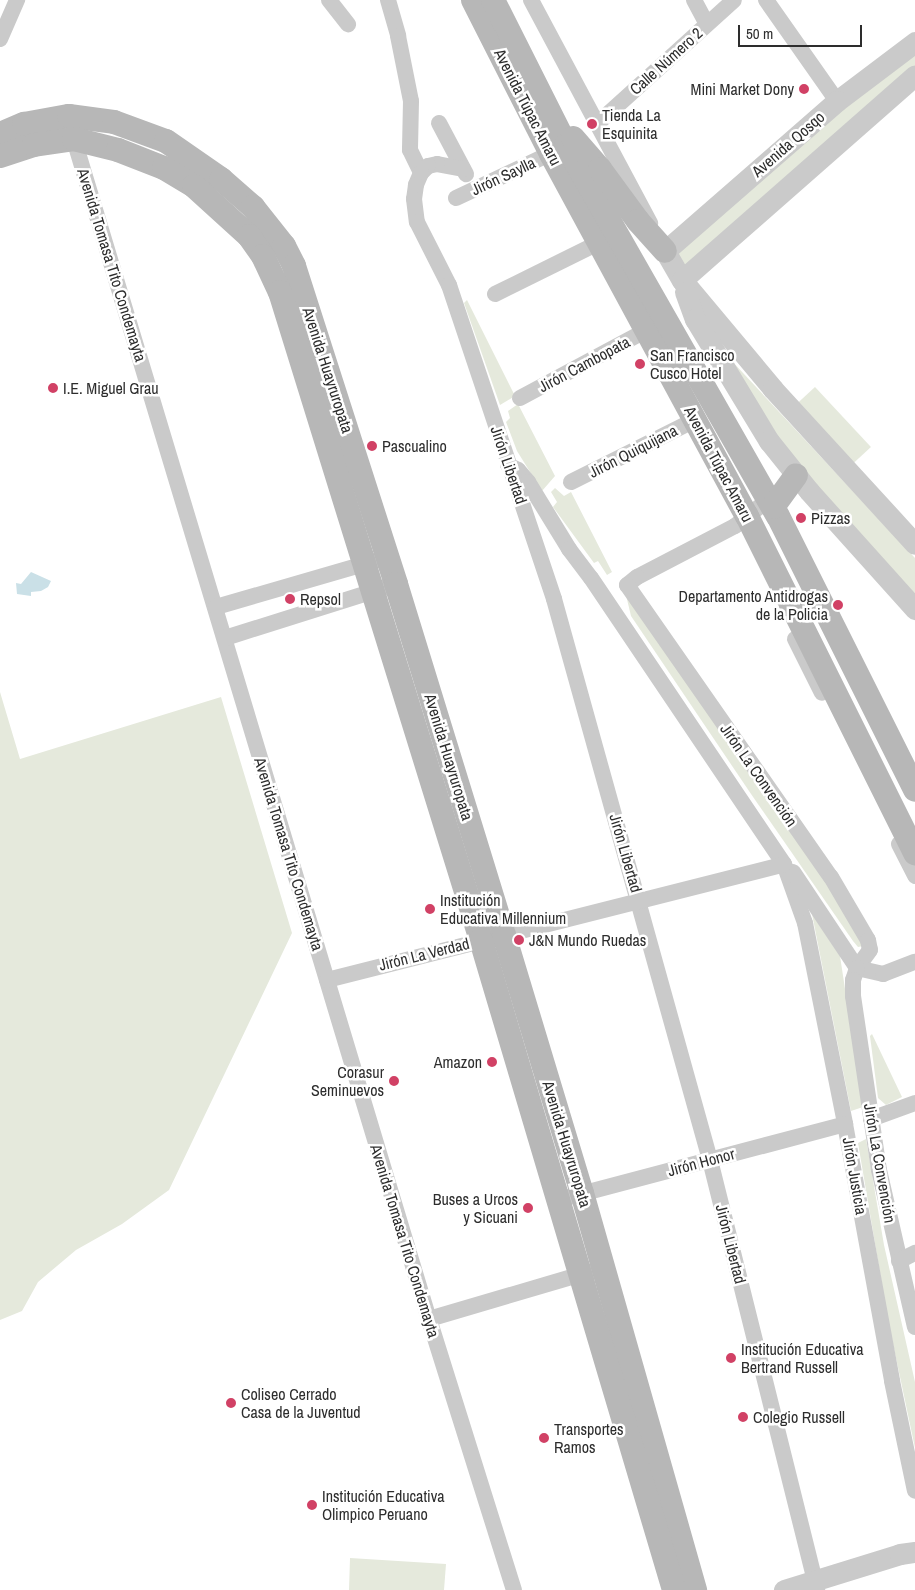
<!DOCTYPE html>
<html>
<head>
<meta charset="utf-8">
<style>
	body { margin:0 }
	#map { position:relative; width:915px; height:1590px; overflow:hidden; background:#fff; font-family:"Archivo Narrow",sans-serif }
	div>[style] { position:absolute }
	.green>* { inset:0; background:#e5e9dc; transform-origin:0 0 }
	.water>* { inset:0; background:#cae0e7 }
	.minor>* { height:16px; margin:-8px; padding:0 8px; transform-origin:8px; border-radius:8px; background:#cacaca }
	.tertiary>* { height:21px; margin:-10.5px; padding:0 10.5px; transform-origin:10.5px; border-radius:10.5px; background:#cacaca }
	.secondary>* { height:24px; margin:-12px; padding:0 12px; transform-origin:12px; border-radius:12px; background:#b7b7b7 }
	.dots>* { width:14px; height:14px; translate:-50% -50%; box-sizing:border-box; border:2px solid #fff; border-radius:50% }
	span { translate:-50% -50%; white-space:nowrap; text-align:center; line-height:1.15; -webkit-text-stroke:5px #fff; paint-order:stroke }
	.street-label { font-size:16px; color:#2d2d2d }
	.poi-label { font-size:16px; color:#2d2d2d }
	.right { translate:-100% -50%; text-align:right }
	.left { translate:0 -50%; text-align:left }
	.scale { position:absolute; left:738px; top:25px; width:124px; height:22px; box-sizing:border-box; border:2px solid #2d2d2d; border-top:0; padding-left:6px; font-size:15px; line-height:18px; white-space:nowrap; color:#2d2d2d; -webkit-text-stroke:4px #fff; paint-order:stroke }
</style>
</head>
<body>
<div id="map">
	<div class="green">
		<div style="clip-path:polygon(915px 48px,915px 70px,680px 271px,675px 249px)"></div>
		<div style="clip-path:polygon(467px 300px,515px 396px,500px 405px,464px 303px)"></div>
		<div style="clip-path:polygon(717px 345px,915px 558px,915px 597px,774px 439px)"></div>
		<div style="left:815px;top:387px;width:82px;height:24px;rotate:47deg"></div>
		<div style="clip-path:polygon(518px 404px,555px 476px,542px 491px,517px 451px,506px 422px,510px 418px,508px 411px)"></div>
		<div style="clip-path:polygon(555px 488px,564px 496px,571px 492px,612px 572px,607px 575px,598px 561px,594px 563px,553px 507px,557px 502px,551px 492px)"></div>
		<div style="clip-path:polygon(626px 595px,805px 846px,863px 946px,858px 947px,853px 941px,749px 791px,631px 616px)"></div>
		<div style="clip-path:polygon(0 692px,20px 759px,221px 697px,292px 933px,169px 1190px,122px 1224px,76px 1250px,38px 1282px,22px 1311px,0 1320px)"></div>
		<div style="clip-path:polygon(812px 914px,840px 956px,863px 1107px,851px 1111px)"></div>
		<div style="clip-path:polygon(872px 1034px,902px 1097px,886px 1105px,878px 1098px,870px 1036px)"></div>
		<div style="clip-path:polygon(866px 1139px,884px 1245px,915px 1382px,915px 1448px,888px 1320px,858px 1143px)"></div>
		<div style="clip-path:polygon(350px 1558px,446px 1564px,444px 1590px,349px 1590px)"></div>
	</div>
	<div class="water">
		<div style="clip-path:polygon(31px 572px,51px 581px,48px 587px,41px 591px,31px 592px,31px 596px,17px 594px,16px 583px,21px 584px)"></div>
	</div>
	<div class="minor">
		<div style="left:329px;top:0;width:31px;rotate:52deg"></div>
		<div style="left:388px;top:0;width:37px;rotate:74deg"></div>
		<div style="left:398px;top:36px;width:66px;rotate:78.7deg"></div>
		<div style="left:411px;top:101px;width:49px;rotate:91.2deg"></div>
		<div style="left:410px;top:150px;width:25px;rotate:64deg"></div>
		<div style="left:531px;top:0;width:253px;rotate:61.9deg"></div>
		<div style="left:694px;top:0;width:27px;rotate:62deg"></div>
		<div style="left:766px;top:0;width:123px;rotate:54.9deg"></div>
		<div style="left:0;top:39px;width:43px;rotate:-66.4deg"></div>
		<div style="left:439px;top:123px;width:58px;rotate:62.1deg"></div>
		<div style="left:598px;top:123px;width:183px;rotate:-42.1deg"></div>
		<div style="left:72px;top:133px;width:1239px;rotate:73.25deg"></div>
		<div style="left:429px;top:1319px;width:284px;rotate:72.6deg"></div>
		<div style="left:463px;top:169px;width:26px;rotate:-169deg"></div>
		<div style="left:437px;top:164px;width:9px;rotate:167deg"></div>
		<div style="left:428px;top:166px;width:10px;rotate:135deg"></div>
		<div style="left:421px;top:173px;width:13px;rotate:113deg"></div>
		<div style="left:416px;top:185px;width:14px;rotate:98deg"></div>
		<div style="left:414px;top:199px;width:23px;rotate:83deg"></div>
		<div style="left:417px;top:222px;width:71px;rotate:63.1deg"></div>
		<div style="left:449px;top:285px;width:331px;rotate:71.5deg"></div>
		<div style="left:554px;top:599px;width:582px;rotate:74.46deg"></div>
		<div style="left:710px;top:1160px;width:443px;rotate:76deg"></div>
		<div style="left:456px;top:198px;width:115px;rotate:-25.2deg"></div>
		<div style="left:495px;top:294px;width:117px;rotate:-26.3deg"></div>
		<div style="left:520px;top:398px;width:144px;rotate:-28.2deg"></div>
		<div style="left:508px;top:465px;width:11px;rotate:27deg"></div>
		<div style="left:518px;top:470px;width:16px;rotate:50deg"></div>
		<div style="left:528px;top:482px;width:79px;rotate:58.5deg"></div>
		<div style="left:569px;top:549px;width:36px;rotate:53deg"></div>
		<div style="left:591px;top:578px;width:345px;rotate:56deg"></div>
		<div style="left:784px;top:864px;width:63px;rotate:70.4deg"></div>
		<div style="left:805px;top:923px;width:205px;rotate:78.7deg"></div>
		<div style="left:845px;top:1124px;width:261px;rotate:79.6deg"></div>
		<div style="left:892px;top:1381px;width:112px;rotate:78.2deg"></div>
		<div style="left:571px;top:482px;width:139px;rotate:-26.6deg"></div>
		<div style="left:768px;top:500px;width:42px;rotate:141.8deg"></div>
		<div style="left:735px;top:526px;width:110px;rotate:152.5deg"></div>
		<div style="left:637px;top:577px;width:13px;rotate:141deg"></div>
		<div style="left:627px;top:585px;width:356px;rotate:55.1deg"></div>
		<div style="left:831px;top:877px;width:73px;rotate:59.6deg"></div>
		<div style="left:868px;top:940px;width:10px;rotate:79deg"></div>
		<div style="left:870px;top:950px;width:22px;rotate:126deg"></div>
		<div style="left:857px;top:968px;width:27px;rotate:13deg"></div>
		<div style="left:883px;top:974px;width:34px;rotate:-21deg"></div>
		<div style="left:216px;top:607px;width:179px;rotate:-16.2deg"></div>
		<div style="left:225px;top:638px;width:179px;rotate:-17.5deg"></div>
		<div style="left:795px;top:639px;width:60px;rotate:63.4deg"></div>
		<div style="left:899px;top:844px;width:36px;rotate:63deg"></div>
		<div style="left:793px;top:872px;width:115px;rotate:56.3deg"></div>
		<div style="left:857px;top:968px;width:13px;rotate:108deg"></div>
		<div style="left:853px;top:980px;width:16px;rotate:90deg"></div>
		<div style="left:853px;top:996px;width:176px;rotate:81.5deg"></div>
		<div style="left:879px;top:1170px;width:161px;rotate:77.1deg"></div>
		<div style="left:327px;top:980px;width:471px;rotate:-14.2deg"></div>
		<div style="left:871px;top:1119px;width:47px;rotate:-20deg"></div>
		<div style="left:558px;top:1200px;width:297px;rotate:-14.8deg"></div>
		<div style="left:899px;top:1261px;width:18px;rotate:-27deg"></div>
		<div style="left:429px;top:1319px;width:167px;rotate:-16.4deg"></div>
	</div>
	<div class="tertiary">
		<div style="left:915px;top:42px;width:98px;rotate:142.9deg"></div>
		<div style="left:837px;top:101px;width:228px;rotate:138.9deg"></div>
		<div style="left:665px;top:251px;width:34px;rotate:60deg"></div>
		<div style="left:682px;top:280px;width:142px;rotate:50.1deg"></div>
		<div style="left:773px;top:389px;width:210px;rotate:47.5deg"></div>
		<div style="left:682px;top:280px;width:310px;rotate:-41.3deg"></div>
		<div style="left:685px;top:292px;width:29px;rotate:70deg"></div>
		<div style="left:695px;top:319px;width:143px;rotate:58.8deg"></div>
		<div style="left:769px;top:441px;width:64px;rotate:51.3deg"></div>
		<div style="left:809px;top:491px;width:159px;rotate:48.1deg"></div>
		<div style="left:784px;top:1590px;width:121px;rotate:-17.2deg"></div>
		<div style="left:900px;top:1554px;width:15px;rotate:-8deg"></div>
	</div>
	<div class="secondary">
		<div style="left:473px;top:0;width:173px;rotate:63.1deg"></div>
		<div style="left:551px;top:154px;width:412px;rotate:61.6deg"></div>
		<div style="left:747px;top:516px;width:377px;rotate:63.5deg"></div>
		<div style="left:493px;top:0;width:162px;rotate:63.3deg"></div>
		<div style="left:566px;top:145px;width:427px;rotate:60.3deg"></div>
		<div style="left:778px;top:516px;width:306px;rotate:63.4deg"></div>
		<div style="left:0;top:134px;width:26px;rotate:-23deg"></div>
		<div style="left:24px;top:124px;width:46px;rotate:-10.1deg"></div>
		<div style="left:69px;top:116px;width:45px;rotate:7.6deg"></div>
		<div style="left:114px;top:122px;width:55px;rotate:20.1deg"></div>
		<div style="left:166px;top:141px;width:67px;rotate:34.6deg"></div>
		<div style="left:221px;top:179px;width:43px;rotate:41.2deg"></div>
		<div style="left:253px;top:207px;width:50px;rotate:51.5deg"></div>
		<div style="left:284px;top:246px;width:22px;rotate:63deg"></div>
		<div style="left:294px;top:266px;width:334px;rotate:72.2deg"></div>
		<div style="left:396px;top:584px;width:367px;rotate:72.9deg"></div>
		<div style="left:504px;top:935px;width:270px;rotate:73.2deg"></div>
		<div style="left:582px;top:1193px;width:413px;rotate:74.1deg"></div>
		<div style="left:573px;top:138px;width:41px;rotate:48.9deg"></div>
		<div style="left:600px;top:169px;width:64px;rotate:53.8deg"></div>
		<div style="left:638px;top:221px;width:40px;rotate:48deg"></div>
		<div style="left:0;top:156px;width:36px;rotate:-18deg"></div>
		<div style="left:34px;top:145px;width:40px;rotate:-8.5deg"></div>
		<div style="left:74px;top:139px;width:45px;rotate:14deg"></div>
		<div style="left:118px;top:150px;width:49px;rotate:21.4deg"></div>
		<div style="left:164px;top:168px;width:35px;rotate:31deg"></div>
		<div style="left:194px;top:186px;width:74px;rotate:42.3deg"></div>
		<div style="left:249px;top:236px;width:24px;rotate:55deg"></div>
		<div style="left:263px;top:256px;width:40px;rotate:65deg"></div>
		<div style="left:280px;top:292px;width:678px;rotate:72.77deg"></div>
		<div style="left:481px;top:940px;width:678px;rotate:73.46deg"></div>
		<div style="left:773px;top:507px;width:39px;rotate:-54deg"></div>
	</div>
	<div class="dots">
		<div style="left:804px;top:89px;background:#d14165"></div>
		<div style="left:592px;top:124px;background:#d14165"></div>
		<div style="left:640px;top:364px;background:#d14165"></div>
		<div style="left:53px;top:388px;background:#d14165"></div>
		<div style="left:372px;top:446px;background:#d14165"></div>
		<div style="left:801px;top:518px;background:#d14165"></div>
		<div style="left:290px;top:599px;background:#d14165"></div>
		<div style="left:838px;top:605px;background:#d14165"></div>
		<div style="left:430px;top:909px;background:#d14165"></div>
		<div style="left:519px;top:940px;background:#d14165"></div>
		<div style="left:492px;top:1062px;background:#d14165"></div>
		<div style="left:394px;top:1081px;background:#d14165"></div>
		<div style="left:528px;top:1208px;background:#d14165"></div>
		<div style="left:731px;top:1358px;background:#d14165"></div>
		<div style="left:231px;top:1403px;background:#d14165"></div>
		<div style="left:743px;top:1417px;background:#d14165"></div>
		<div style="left:544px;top:1438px;background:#d14165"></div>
		<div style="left:312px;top:1505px;background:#d14165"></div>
	</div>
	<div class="street-label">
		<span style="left:666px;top:61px;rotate:-42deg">Calle Número 2</span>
		<span style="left:528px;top:107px;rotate:63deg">Avenida Túpac Amaru</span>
		<span style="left:788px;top:144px;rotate:-41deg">Avenida Qosqo</span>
		<span style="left:503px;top:176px;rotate:-25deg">Jirón Saylla</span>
		<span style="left:112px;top:265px;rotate:73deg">Avenida Tomasa Tito Condemayta</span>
		<span style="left:584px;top:364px;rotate:-28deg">Jirón Cambopata</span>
		<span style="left:328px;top:370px;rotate:72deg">Avenida Huayruropata</span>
		<span style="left:633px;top:451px;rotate:-27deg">Jirón Quiquijana</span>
		<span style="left:719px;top:464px;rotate:62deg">Avenida Túpac Amaru</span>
		<span style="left:509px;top:465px;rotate:71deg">Jirón Libertad</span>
		<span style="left:449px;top:757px;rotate:73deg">Avenida Huayruropata</span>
		<span style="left:759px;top:775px;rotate:55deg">Jirón La Convención</span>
		<span style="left:626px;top:853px;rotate:74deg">Jirón Libertad</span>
		<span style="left:289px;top:854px;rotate:73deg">Avenida Tomasa Tito Condemayta</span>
		<span style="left:424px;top:954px;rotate:-14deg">Jirón La Verdad</span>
		<span style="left:567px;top:1144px;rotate:73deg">Avenida Huayruropata</span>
		<span style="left:701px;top:1162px;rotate:-15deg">Jirón Honor</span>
		<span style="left:880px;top:1163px;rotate:80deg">Jirón La Convención</span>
		<span style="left:855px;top:1176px;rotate:80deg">Jirón Justicia</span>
		<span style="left:405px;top:1241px;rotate:73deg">Avenida Tomasa Tito Condemayta</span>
		<span style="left:731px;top:1244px;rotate:76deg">Jirón Libertad</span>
	</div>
	<div class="poi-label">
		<span class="right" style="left:794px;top:89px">Mini Market Dony</span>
		<span class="left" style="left:602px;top:124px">Tienda La<br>Esquinita</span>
		<span class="left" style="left:650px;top:364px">San Francisco<br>Cusco Hotel</span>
		<span class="left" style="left:63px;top:388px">I.E. Miguel Grau</span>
		<span class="left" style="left:382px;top:446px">Pascualino</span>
		<span class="left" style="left:811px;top:518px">Pizzas</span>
		<span class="right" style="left:828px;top:605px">Departamento Antidrogas<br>de la Policia</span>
		<span class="left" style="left:300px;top:599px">Repsol</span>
		<span class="left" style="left:440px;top:909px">Institución<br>Educativa Millennium</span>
		<span class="left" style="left:529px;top:940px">J&amp;N Mundo Ruedas</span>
		<span class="right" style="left:482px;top:1062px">Amazon</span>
		<span class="right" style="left:384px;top:1081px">Corasur<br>Seminuevos</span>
		<span class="right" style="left:518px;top:1208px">Buses a Urcos<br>y Sicuani</span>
		<span class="left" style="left:741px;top:1358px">Institución Educativa<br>Bertrand Russell</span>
		<span class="left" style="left:241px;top:1403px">Coliseo Cerrado<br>Casa de la Juventud</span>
		<span class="left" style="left:753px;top:1417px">Colegio Russell</span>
		<span class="left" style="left:554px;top:1438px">Transportes<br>Ramos</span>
		<span class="left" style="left:322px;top:1505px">Institución Educativa<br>Olimpico Peruano</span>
	</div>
	<div class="scale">50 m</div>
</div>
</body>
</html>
